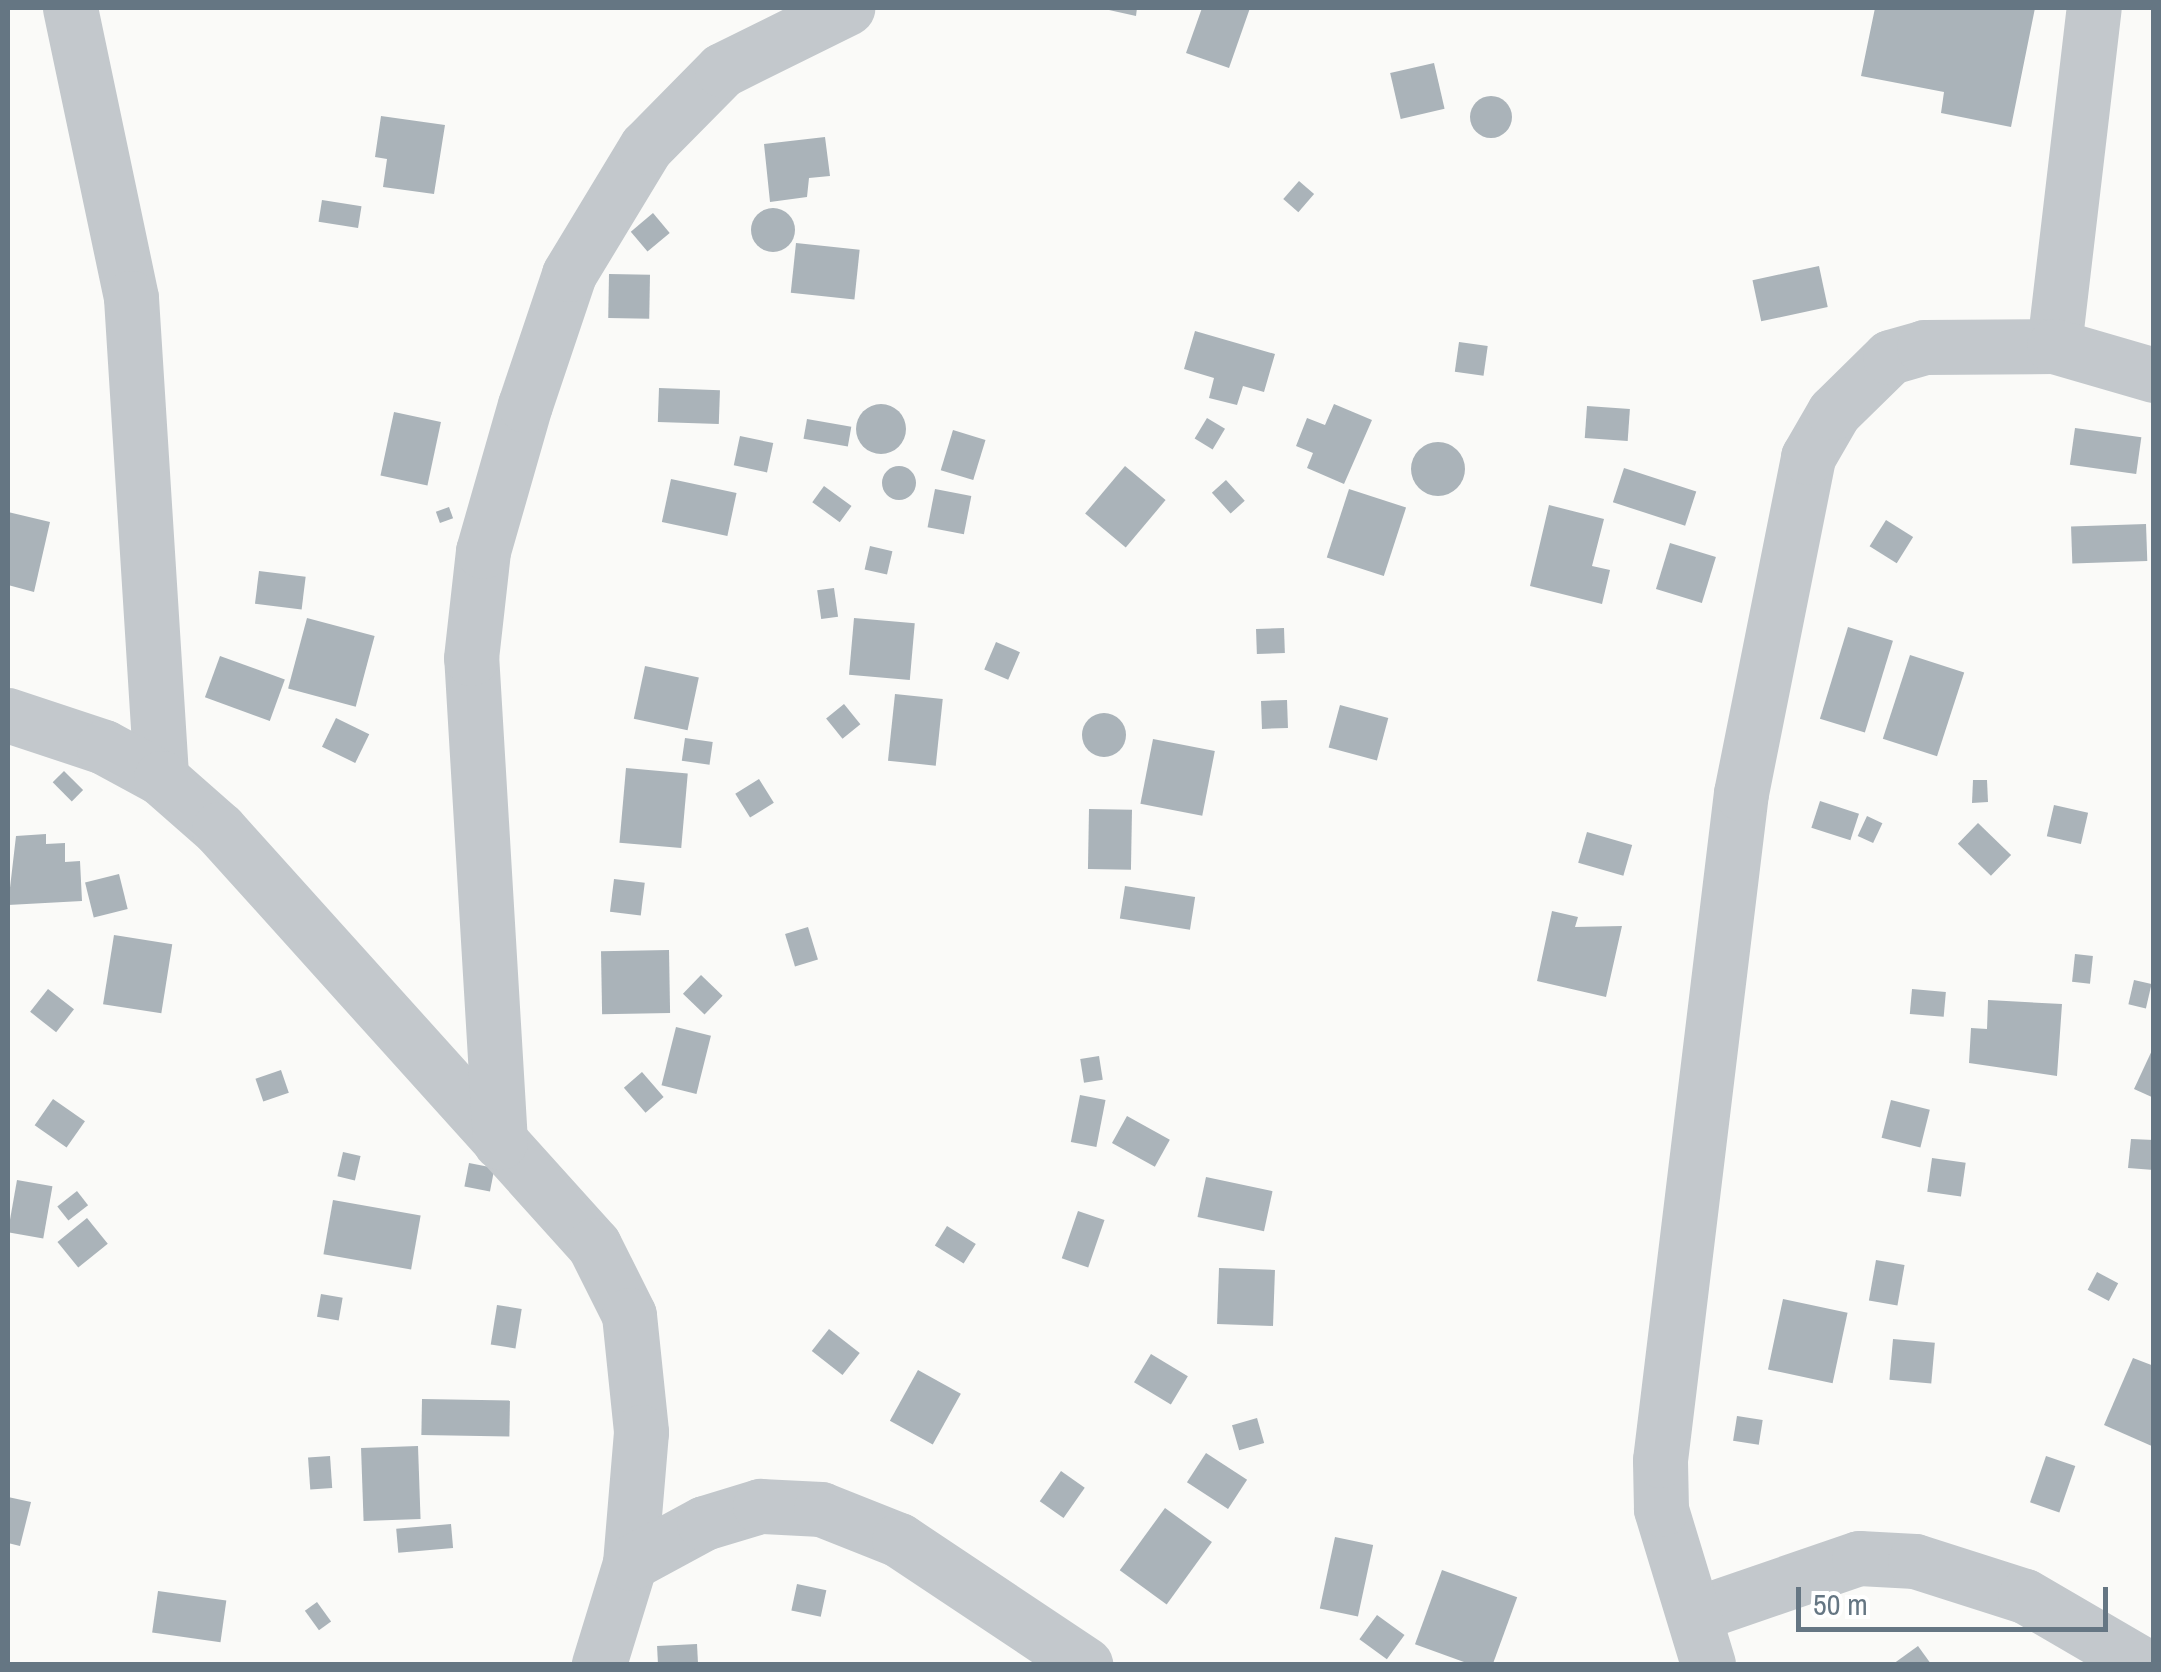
<!DOCTYPE html>
<html>
<head>
<meta charset="utf-8">
<style>
	body { margin:0 }
	#map { position:relative; width:2161px; height:1672px; overflow:hidden; background:#fafaf8; font-family:"Archivo Narrow",sans-serif }
	div>[style] { position:absolute }
	.building>* { inset:0; background:#aab3b9; transform-origin:0 0 }
	.round { border-radius:50% }
	.minor>* { height:55px; margin:-27.5px; padding:0 27.5px; transform-origin:27.5px; border-radius:27.5px; background:#c3c8cc }
	span { translate:-50% -50%; white-space:nowrap; text-align:center; line-height:1.15; -webkit-text-stroke:10px #fff; paint-order:stroke }
	.frame { position:absolute; inset:0; border:10px solid #657683; pointer-events:none }
	.scale { position:absolute; left:1796px; top:1587px; width:312px; height:45px; box-sizing:border-box; border:5px solid #657683; border-top:0; padding-left:12px; font-size:30px; line-height:35px; white-space:nowrap; color:#657683; -webkit-text-stroke:8px #fff; paint-order:stroke }
</style>
</head>
<body>
<div id="map">
	<div class="building">
		<div style="clip-path:polygon(1100px 8px,1137px 8px,1136px 16px)"></div>
		<div style="clip-path:polygon(1202px 8px,1250px 8px,1229px 68px,1186px 53px)"></div>
		<div style="clip-path:polygon(1875px 8px,2035px 8px,2011px 127px,1941px 113px,1944px 92px,1861px 76px)"></div>
		<div style="left:1434px;top:63px;width:47px;height:45px;rotate:77deg"></div>
		<div class="round" style="left:1470px;top:96px;width:42px;height:42px"></div>
		<div style="clip-path:polygon(381px 116px,445px 125px,434px 194px,383px 187px,387px 159px,375px 157px)"></div>
		<div style="clip-path:polygon(825px 137px,830px 176px,809px 178px,807px 197px,770px 202px,764px 144px)"></div>
		<div style="left:1299px;top:181px;width:20px;height:24px;rotate:41deg"></div>
		<div style="left:322px;top:200px;width:40px;height:22px;rotate:9deg"></div>
		<div class="round" style="left:751px;top:208px;width:44px;height:44px"></div>
		<div style="left:653px;top:213px;width:26px;height:29px;rotate:50deg"></div>
		<div style="left:796px;top:243px;width:64px;height:50px;rotate:6deg"></div>
		<div style="left:1819px;top:266px;width:42px;height:68px;rotate:78deg"></div>
		<div style="left:609px;top:274px;width:41px;height:44px;rotate:1deg"></div>
		<div style="clip-path:polygon(1195px 331px,1275px 354px,1264px 392px,1243px 386px,1237px 405px,1209px 398px,1214px 378px,1184px 369px)"></div>
		<div style="left:1459px;top:342px;width:29px;height:30px;rotate:8deg"></div>
		<div style="left:659px;top:388px;width:61px;height:34px;rotate:2deg"></div>
		<div style="clip-path:polygon(1334px 404px,1372px 420px,1344px 484px,1307px 468px,1313px 453px,1296px 446px,1307px 418px,1325px 425px)"></div>
		<div class="round" style="left:856px;top:404px;width:50px;height:50px"></div>
		<div style="left:1587px;top:406px;width:43px;height:32px;rotate:4deg"></div>
		<div style="left:394px;top:412px;width:48px;height:65px;rotate:12deg"></div>
		<div style="left:1207px;top:418px;width:21px;height:24px;rotate:31deg"></div>
		<div style="left:807px;top:419px;width:45px;height:20px;rotate:10deg"></div>
		<div style="left:2075px;top:428px;width:67px;height:37px;rotate:8deg"></div>
		<div style="left:953px;top:430px;width:34px;height:42px;rotate:17deg"></div>
		<div style="left:740px;top:436px;width:34px;height:30px;rotate:12deg"></div>
		<div class="round" style="left:1411px;top:442px;width:54px;height:54px"></div>
		<div class="round" style="left:882px;top:466px;width:34px;height:34px"></div>
		<div style="left:1125px;top:466px;width:53px;height:62px;rotate:40deg"></div>
		<div style="left:1624px;top:468px;width:76px;height:36px;rotate:18deg"></div>
		<div style="left:671px;top:479px;width:67px;height:44px;rotate:12deg"></div>
		<div style="left:1226px;top:480px;width:28px;height:19px;rotate:48deg"></div>
		<div style="left:824px;top:486px;width:34px;height:20px;rotate:36deg"></div>
		<div style="left:935px;top:489px;width:37px;height:39px;rotate:11deg"></div>
		<div style="left:1349px;top:489px;width:60px;height:72px;rotate:18deg"></div>
		<div style="clip-path:polygon(1549px 505px,1604px 519px,1592px 566px,1610px 570px,1602px 604px,1530px 586px)"></div>
		<div style="left:449px;top:507px;width:12px;height:14px;rotate:70deg"></div>
		<div style="clip-path:polygon(8px 512px,50px 522px,34px 592px,8px 585px)"></div>
		<div style="left:1886px;top:520px;width:32px;height:31px;rotate:32deg"></div>
		<div style="left:2146px;top:524px;width:37px;height:75px;rotate:88deg"></div>
		<div style="left:1670px;top:543px;width:48px;height:48px;rotate:17deg"></div>
		<div style="left:870px;top:546px;width:23px;height:24px;rotate:13deg"></div>
		<div style="left:259px;top:571px;width:47px;height:33px;rotate:7deg"></div>
		<div style="left:834px;top:588px;width:29px;height:17px;rotate:82deg"></div>
		<div style="left:307px;top:618px;width:70px;height:73px;rotate:15deg"></div>
		<div style="left:854px;top:618px;width:61px;height:57px;rotate:5deg"></div>
		<div style="left:1848px;top:627px;width:47px;height:96px;rotate:17deg"></div>
		<div style="left:1284px;top:628px;width:25px;height:28px;rotate:88deg"></div>
		<div style="left:996px;top:642px;width:26px;height:30px;rotate:23deg"></div>
		<div style="left:1910px;top:655px;width:57px;height:88px;rotate:18deg"></div>
		<div style="left:220px;top:656px;width:69px;height:44px;rotate:20deg"></div>
		<div style="left:645px;top:666px;width:55px;height:54px;rotate:12deg"></div>
		<div style="left:895px;top:694px;width:48px;height:67px;rotate:6deg"></div>
		<div style="left:1287px;top:700px;width:28px;height:26px;rotate:88deg"></div>
		<div style="left:844px;top:704px;width:26px;height:23px;rotate:51deg"></div>
		<div style="left:1340px;top:705px;width:50px;height:44px;rotate:15deg"></div>
		<div class="round" style="left:1082px;top:713px;width:44px;height:44px"></div>
		<div style="left:336px;top:718px;width:37px;height:32px;rotate:26deg"></div>
		<div style="left:685px;top:738px;width:28px;height:23px;rotate:8deg"></div>
		<div style="left:1153px;top:739px;width:63px;height:66px;rotate:11deg"></div>
		<div style="left:626px;top:768px;width:62px;height:75px;rotate:5deg"></div>
		<div style="left:64px;top:771px;width:27px;height:16px;rotate:45deg"></div>
		<div style="left:759px;top:779px;width:28px;height:28px;rotate:58deg"></div>
		<div style="clip-path:polygon(1973px 780px,1987px 780px,1988px 802px,1972px 803px)"></div>
		<div style="left:1820px;top:801px;width:41px;height:28px;rotate:18deg"></div>
		<div style="left:2054px;top:805px;width:35px;height:32px;rotate:13deg"></div>
		<div style="left:1089px;top:809px;width:43px;height:60px;rotate:1deg"></div>
		<div style="left:1867px;top:816px;width:17px;height:22px;rotate:25deg"></div>
		<div style="left:1978px;top:823px;width:46px;height:29px;rotate:44deg"></div>
		<div style="left:1587px;top:832px;width:47px;height:32px;rotate:16deg"></div>
		<div style="clip-path:polygon(46px 834px,46px 844px,65px 843px,65px 862px,80px 861px,82px 901px,8px 905px,16px 836px)"></div>
		<div style="left:119px;top:874px;width:36px;height:35px;rotate:76deg"></div>
		<div style="left:614px;top:879px;width:31px;height:33px;rotate:7deg"></div>
		<div style="left:1125px;top:886px;width:71px;height:33px;rotate:9deg"></div>
		<div style="clip-path:polygon(1552px 911px,1578px 917px,1575px 927px,1622px 926px,1606px 997px,1537px 981px)"></div>
		<div style="left:808px;top:927px;width:34px;height:24px;rotate:73deg"></div>
		<div style="left:114px;top:935px;width:59px;height:70px;rotate:9deg"></div>
		<div style="left:669px;top:950px;width:63px;height:68px;rotate:89deg"></div>
		<div style="left:2075px;top:954px;width:18px;height:28px;rotate:6deg"></div>
		<div style="left:701px;top:975px;width:30px;height:26px;rotate:44deg"></div>
		<div style="left:2134px;top:980px;width:18px;height:25px;rotate:13deg"></div>
		<div style="left:48px;top:989px;width:33px;height:29px;rotate:38deg"></div>
		<div style="left:1912px;top:989px;width:34px;height:25px;rotate:5deg"></div>
		<div style="clip-path:polygon(1988px 1000px,2062px 1004px,2057px 1076px,1969px 1063px,1971px 1028px,1987px 1029px)"></div>
		<div style="left:676px;top:1027px;width:36px;height:60px;rotate:14deg"></div>
		<div style="clip-path:polygon(2154px 1046px,2154px 1098px,2134px 1089px)"></div>
		<div style="left:1099px;top:1056px;width:24px;height:19px;rotate:81deg"></div>
		<div style="left:281px;top:1070px;width:24px;height:27px;rotate:71deg"></div>
		<div style="left:642px;top:1072px;width:33px;height:24px;rotate:49deg"></div>
		<div style="left:1080px;top:1095px;width:26px;height:48px;rotate:11deg"></div>
		<div style="left:53px;top:1099px;width:39px;height:32px;rotate:35deg"></div>
		<div style="left:1891px;top:1100px;width:40px;height:39px;rotate:14deg"></div>
		<div style="left:1127px;top:1116px;width:49px;height:31px;rotate:29deg"></div>
		<div style="clip-path:polygon(2131px 1139px,2154px 1140px,2154px 1170px,2128px 1168px)"></div>
		<div style="left:343px;top:1152px;width:18px;height:25px;rotate:13deg"></div>
		<div style="left:1932px;top:1158px;width:34px;height:34px;rotate:8deg"></div>
		<div style="left:469px;top:1163px;width:26px;height:24px;rotate:11deg"></div>
		<div style="left:1206px;top:1177px;width:68px;height:41px;rotate:12deg"></div>
		<div style="left:17px;top:1180px;width:36px;height:53px;rotate:10deg"></div>
		<div style="left:77px;top:1191px;width:18px;height:25px;rotate:52deg"></div>
		<div style="left:333px;top:1200px;width:89px;height:55px;rotate:10deg"></div>
		<div style="left:1078px;top:1211px;width:28px;height:50px;rotate:19deg"></div>
		<div style="left:87px;top:1218px;width:33px;height:38px;rotate:51deg"></div>
		<div style="left:947px;top:1226px;width:34px;height:23px;rotate:32deg"></div>
		<div style="left:1876px;top:1260px;width:29px;height:41px;rotate:10deg"></div>
		<div style="left:1219px;top:1268px;width:56px;height:56px;rotate:2deg"></div>
		<div style="left:2097px;top:1272px;width:24px;height:20px;rotate:28deg"></div>
		<div style="left:321px;top:1294px;width:22px;height:23px;rotate:10deg"></div>
		<div style="left:1783px;top:1299px;width:66px;height:72px;rotate:12deg"></div>
		<div style="left:497px;top:1305px;width:25px;height:40px;rotate:9deg"></div>
		<div style="left:829px;top:1329px;width:39px;height:28px;rotate:38deg"></div>
		<div style="left:1893px;top:1339px;width:42px;height:41px;rotate:5deg"></div>
		<div style="left:1151px;top:1354px;width:43px;height:33px;rotate:31deg"></div>
		<div style="clip-path:polygon(2133px 1358px,2154px 1366px,2154px 1447px,2104px 1425px)"></div>
		<div style="left:918px;top:1370px;width:49px;height:58px;rotate:29deg"></div>
		<div style="left:422px;top:1399px;width:88px;height:36px;rotate:1deg"></div>
		<div style="left:1737px;top:1416px;width:26px;height:25px;rotate:9deg"></div>
		<div style="left:1257px;top:1418px;width:26px;height:26px;rotate:74deg"></div>
		<div style="left:418px;top:1446px;width:73px;height:57px;rotate:88deg"></div>
		<div style="left:1206px;top:1453px;width:49px;height:35px;rotate:33deg"></div>
		<div style="left:330px;top:1456px;width:32px;height:22px;rotate:86deg"></div>
		<div style="left:2046px;top:1456px;width:31px;height:49px;rotate:19deg"></div>
		<div style="left:1061px;top:1471px;width:29px;height:37px;rotate:35deg"></div>
		<div style="clip-path:polygon(8px 1497px,31px 1502px,20px 1546px,8px 1543px)"></div>
		<div style="left:1165px;top:1508px;width:58px;height:77px;rotate:36deg"></div>
		<div style="left:451px;top:1524px;width:24px;height:55px;rotate:85deg"></div>
		<div style="left:1335px;top:1537px;width:39px;height:73px;rotate:12deg"></div>
		<div style="left:1442px;top:1570px;width:80px;height:79px;rotate:20deg"></div>
		<div style="left:797px;top:1584px;width:30px;height:27px;rotate:12deg"></div>
		<div style="left:158px;top:1591px;width:69px;height:42px;rotate:8deg"></div>
		<div style="left:317px;top:1602px;width:24px;height:15px;rotate:54deg"></div>
		<div style="left:1377px;top:1615px;width:34px;height:30px;rotate:36deg"></div>
		<div style="left:697px;top:1644px;width:20px;height:40px;rotate:87deg"></div>
		<div style="clip-path:polygon(1918px 1646px,1931px 1664px,1893px 1664px)"></div>
	</div>
	<div class="minor">
		<div style="left:70px;top:8px;width:296px;rotate:78.1deg"></div>
		<div style="left:131px;top:298px;width:481px;rotate:86.4deg"></div>
		<div style="left:2054px;top:346px;width:340px;rotate:-83.3deg"></div>
		<div style="left:8px;top:715px;width:101px;rotate:18.4deg"></div>
		<div style="left:104px;top:747px;width:65px;rotate:28.5deg"></div>
		<div style="left:161px;top:778px;width:77px;rotate:41.3deg"></div>
		<div style="left:219px;top:829px;width:560px;rotate:47.97deg"></div>
		<div style="left:594px;top:1245px;width:78px;rotate:63.4deg"></div>
		<div style="left:629px;top:1315px;width:118px;rotate:84.1deg"></div>
		<div style="left:641px;top:1432px;width:131px;rotate:94.8deg"></div>
		<div style="left:630px;top:1563px;width:106px;rotate:107.1deg"></div>
		<div style="left:500px;top:1142px;width:485px;rotate:-93.4deg"></div>
		<div style="left:471px;top:658px;width:108px;rotate:-83.6deg"></div>
		<div style="left:483px;top:551px;width:152px;rotate:-74deg"></div>
		<div style="left:525px;top:405px;width:138px;rotate:-71.4deg"></div>
		<div style="left:569px;top:274px;width:149px;rotate:-58.8deg"></div>
		<div style="left:646px;top:147px;width:108px;rotate:-45.4deg"></div>
		<div style="left:722px;top:70px;width:140px;rotate:-26.4deg"></div>
		<div style="left:630px;top:1563px;width:84px;rotate:-28.4deg"></div>
		<div style="left:704px;top:1523px;width:59px;rotate:-16.9deg"></div>
		<div style="left:760px;top:1506px;width:61px;rotate:2.8deg"></div>
		<div style="left:821px;top:1509px;width:84px;rotate:21.7deg"></div>
		<div style="left:899px;top:1540px;width:224px;rotate:33.7deg"></div>
		<div style="left:1696px;top:1614px;width:172px;rotate:-19deg"></div>
		<div style="left:1859px;top:1558px;width:56px;rotate:3.1deg"></div>
		<div style="left:1915px;top:1561px;width:115px;rotate:17.7deg"></div>
		<div style="left:2025px;top:1596px;width:135px;rotate:30.2deg"></div>
		<div style="left:1708px;top:1664px;width:162px;rotate:-106.9deg"></div>
		<div style="left:1661px;top:1509px;width:49px;rotate:-91.2deg"></div>
		<div style="left:1660px;top:1460px;width:672px;rotate:-83.08deg"></div>
		<div style="left:1741px;top:793px;width:343px;rotate:-78.7deg"></div>
		<div style="left:1808px;top:457px;width:52px;rotate:-60deg"></div>
		<div style="left:1834px;top:412px;width:78px;rotate:-44.5deg"></div>
		<div style="left:1890px;top:357px;width:35px;rotate:-16deg"></div>
		<div style="left:1924px;top:347px;width:130px;rotate:-0.4deg"></div>
		<div style="left:2054px;top:346px;width:104px;rotate:16.2deg"></div>
	</div>
	<div class="frame"></div>
	<div class="scale">50 m</div>
</div>
</body>
</html>
